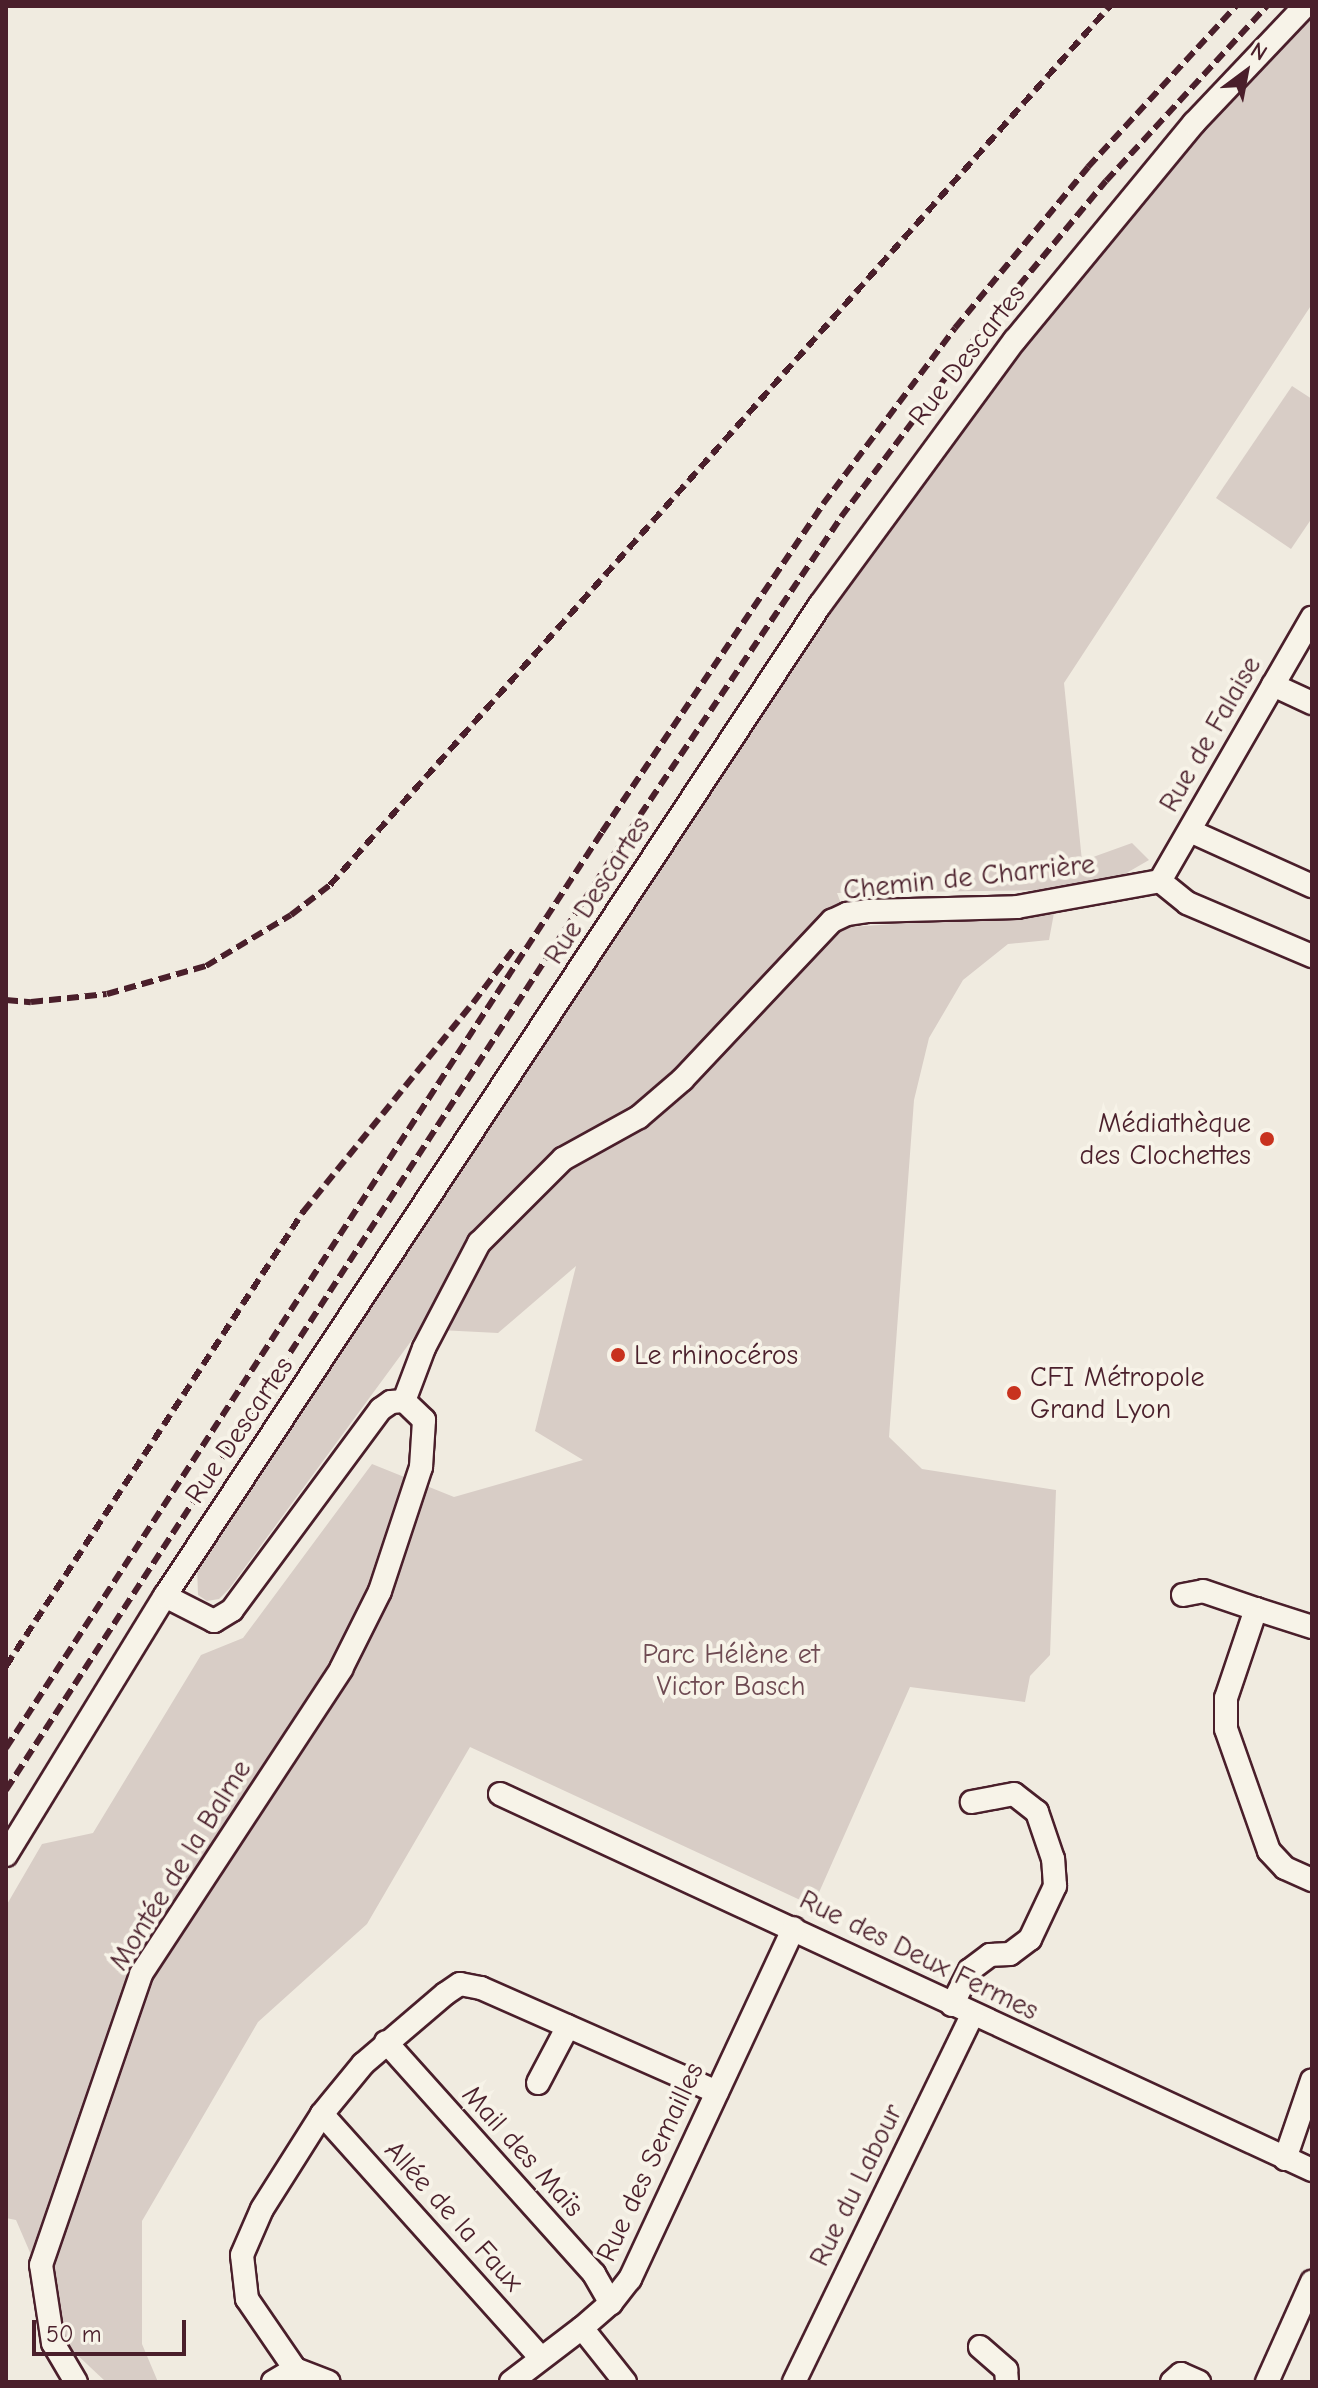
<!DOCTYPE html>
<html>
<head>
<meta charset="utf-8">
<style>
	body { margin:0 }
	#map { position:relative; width:1318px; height:2388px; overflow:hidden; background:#f0ebe0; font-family:"Comic Neue",sans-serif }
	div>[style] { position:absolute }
	.green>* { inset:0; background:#d8cdc6 }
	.roads { filter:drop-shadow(2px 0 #4a1f2b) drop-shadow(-2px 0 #4a1f2b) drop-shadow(0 2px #4a1f2b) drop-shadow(0 -2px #4a1f2b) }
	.minor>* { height:22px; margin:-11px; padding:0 11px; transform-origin:11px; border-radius:11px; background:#f7f3e8 }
	.rail>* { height:6px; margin-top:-3px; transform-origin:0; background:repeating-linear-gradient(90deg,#4a1f2b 0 12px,transparent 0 18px) }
	.dots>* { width:22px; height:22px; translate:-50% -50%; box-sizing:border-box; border:4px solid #f7f3e8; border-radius:50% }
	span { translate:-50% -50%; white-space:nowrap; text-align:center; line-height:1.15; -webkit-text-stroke:8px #f7f3e8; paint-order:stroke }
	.street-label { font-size:28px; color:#4a1f2b }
	.poi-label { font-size:28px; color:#4a1f2b }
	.right { translate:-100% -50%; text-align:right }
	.left { translate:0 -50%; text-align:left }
	.park-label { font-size:28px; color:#6e4a52 }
	.frame { position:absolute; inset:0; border:8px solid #4a1f2b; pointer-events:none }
	.north { position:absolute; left:1206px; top:32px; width:80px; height:80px; -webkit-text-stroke:6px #f7f3e8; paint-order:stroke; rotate:32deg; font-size:22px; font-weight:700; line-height:32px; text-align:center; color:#4a1f2b }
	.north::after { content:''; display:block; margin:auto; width:28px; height:36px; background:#4a1f2b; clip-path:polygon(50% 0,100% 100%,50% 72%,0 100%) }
	.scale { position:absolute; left:32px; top:2320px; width:154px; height:36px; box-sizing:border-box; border:4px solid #4a1f2b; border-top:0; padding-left:10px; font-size:24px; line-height:28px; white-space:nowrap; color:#4a1f2b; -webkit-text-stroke:6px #f7f3e8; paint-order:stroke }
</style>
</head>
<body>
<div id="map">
	<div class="green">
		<div style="clip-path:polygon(1312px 11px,1312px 304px,1064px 683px,1082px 861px,1132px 843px,1149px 860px,1104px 886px,1058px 890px,837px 893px,850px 927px,1054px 913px,1049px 940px,1008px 944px,963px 980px,929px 1038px,914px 1100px,889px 1437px,922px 1469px,1056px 1490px,1050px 1655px,1030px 1676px,1025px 1702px,910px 1687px,813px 1906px,470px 1747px,367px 1924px,258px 2022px,142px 2221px,142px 2344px,158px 2382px,106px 2382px,72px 2350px,16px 2220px,6px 2218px,6px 1906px,42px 1844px,93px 1833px,201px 1655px,243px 1638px,372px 1464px,454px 1497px,583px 1460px,535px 1431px,576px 1266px,498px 1333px,420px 1329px,229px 1589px,219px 1599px,207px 1601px,198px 1595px,197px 1566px,560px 1019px,792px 659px,977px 402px,1159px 177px)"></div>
		<div style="clip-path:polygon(1292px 386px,1312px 399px,1312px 518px,1291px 549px,1216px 498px)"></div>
	</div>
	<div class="roads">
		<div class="minor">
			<div style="left:1273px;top:685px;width:43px;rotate:24.8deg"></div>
			<div style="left:1190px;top:831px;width:134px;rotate:24.3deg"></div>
			<div style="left:1160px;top:881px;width:304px;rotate:-60deg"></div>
			<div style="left:1160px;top:881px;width:35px;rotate:39deg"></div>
			<div style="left:1187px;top:903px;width:136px;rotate:23deg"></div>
			<div style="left:404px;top:1401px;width:57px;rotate:-69.3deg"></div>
			<div style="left:424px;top:1348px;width:119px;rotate:-62.4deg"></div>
			<div style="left:479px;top:1243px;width:119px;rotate:-45deg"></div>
			<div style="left:563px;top:1159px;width:87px;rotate:-28.9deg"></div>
			<div style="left:639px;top:1117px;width:57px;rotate:-40.7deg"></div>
			<div style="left:682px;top:1080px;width:219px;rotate:-46.7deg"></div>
			<div style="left:832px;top:921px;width:17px;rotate:-25deg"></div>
			<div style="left:847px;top:914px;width:22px;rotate:-8deg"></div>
			<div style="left:869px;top:911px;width:148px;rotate:-1.5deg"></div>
			<div style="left:1017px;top:907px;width:145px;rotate:-10.3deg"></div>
			<div style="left:1183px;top:1595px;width:20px;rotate:-11deg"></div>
			<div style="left:1203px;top:1591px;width:56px;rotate:18.8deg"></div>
			<div style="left:165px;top:1596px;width:55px;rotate:27deg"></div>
			<div style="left:214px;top:1621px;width:21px;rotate:-31deg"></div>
			<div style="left:232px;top:1610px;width:250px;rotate:-53.5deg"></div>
			<div style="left:381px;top:1409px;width:12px;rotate:-35deg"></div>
			<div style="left:391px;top:1402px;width:13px;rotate:-4deg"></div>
			<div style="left:1312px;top:1627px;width:59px;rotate:-162.2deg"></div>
			<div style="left:1256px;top:1609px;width:94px;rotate:108.6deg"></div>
			<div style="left:1226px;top:1698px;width:31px;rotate:90deg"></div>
			<div style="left:1226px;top:1729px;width:129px;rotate:70.6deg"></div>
			<div style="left:1269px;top:1851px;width:23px;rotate:47deg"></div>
			<div style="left:1285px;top:1868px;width:30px;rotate:24deg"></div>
			<div style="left:500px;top:1794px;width:895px;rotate:24.85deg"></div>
			<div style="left:6px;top:1855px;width:304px;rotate:-58.5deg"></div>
			<div style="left:165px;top:1596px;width:1188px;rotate:-56.54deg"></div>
			<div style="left:820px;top:605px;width:329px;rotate:-53.7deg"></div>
			<div style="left:1015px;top:340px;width:281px;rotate:-50.5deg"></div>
			<div style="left:1194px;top:123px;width:161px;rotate:-46.5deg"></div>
			<div style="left:952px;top:2005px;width:39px;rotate:-63deg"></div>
			<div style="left:970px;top:1970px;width:25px;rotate:-37deg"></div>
			<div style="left:990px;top:1955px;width:20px;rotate:-3deg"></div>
			<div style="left:1010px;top:1954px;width:25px;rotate:-37deg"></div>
			<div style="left:1030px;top:1939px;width:59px;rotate:-64.7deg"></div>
			<div style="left:1055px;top:1886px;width:27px;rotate:-94deg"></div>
			<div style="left:1053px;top:1859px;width:50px;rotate:-108.8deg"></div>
			<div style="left:1037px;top:1812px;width:29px;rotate:-142deg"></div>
			<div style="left:1014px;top:1794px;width:43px;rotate:169.2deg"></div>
			<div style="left:386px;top:2042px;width:312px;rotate:48.1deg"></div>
			<div style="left:594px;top:2274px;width:34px;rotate:60deg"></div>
			<div style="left:538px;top:2083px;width:64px;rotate:-62.2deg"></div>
			<div style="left:322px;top:2114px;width:328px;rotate:48.1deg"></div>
			<div style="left:1285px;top:2159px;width:83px;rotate:-71.1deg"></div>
			<div style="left:582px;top:2328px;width:69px;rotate:51.5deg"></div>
			<div style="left:980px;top:2347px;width:35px;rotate:41deg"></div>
			<div style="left:1006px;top:2370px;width:12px;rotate:85deg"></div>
			<div style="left:295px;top:2369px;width:85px;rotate:-124.4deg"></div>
			<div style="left:247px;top:2299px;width:44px;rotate:-96.5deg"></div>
			<div style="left:242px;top:2255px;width:50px;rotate:-66.5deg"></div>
			<div style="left:262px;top:2209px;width:112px;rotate:-57.7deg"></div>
			<div style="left:322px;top:2114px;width:65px;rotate:-50.6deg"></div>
			<div style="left:363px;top:2064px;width:108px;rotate:-40.5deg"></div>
			<div style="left:445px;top:1994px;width:18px;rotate:-34deg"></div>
			<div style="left:460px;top:1984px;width:21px;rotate:11deg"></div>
			<div style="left:481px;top:1988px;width:258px;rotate:23.8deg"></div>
			<div style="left:76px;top:2382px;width:45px;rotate:-120.5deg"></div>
			<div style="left:53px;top:2343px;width:79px;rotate:-98.7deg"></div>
			<div style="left:41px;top:2265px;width:308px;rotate:-71deg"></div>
			<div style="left:141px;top:1974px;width:365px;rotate:-56.7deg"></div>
			<div style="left:341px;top:1669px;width:87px;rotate:-63.4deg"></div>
			<div style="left:380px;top:1591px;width:131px;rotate:-71.7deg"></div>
			<div style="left:421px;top:1467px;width:47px;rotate:-86.3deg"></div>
			<div style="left:424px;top:1420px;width:28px;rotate:-136deg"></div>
			<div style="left:273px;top:2382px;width:26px;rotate:-31deg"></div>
			<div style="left:295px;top:2369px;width:36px;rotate:21deg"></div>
			<div style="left:511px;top:2382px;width:89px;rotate:-37.3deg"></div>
			<div style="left:582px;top:2328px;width:38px;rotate:-41deg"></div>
			<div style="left:611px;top:2303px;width:31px;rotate:-52deg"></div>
			<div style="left:630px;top:2279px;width:387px;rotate:-65deg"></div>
			<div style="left:794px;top:2382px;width:408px;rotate:-64.1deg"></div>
			<div style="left:1172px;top:2382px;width:12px;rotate:-42deg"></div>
			<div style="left:1181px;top:2374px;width:20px;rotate:24deg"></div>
			<div style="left:1267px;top:2382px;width:110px;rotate:-65.8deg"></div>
		</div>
	</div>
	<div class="rail">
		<div style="left:6px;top:1000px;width:25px;rotate:5deg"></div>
		<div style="left:31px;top:1002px;width:76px;rotate:-6deg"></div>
		<div style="left:107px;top:994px;width:103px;rotate:-15.8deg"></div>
		<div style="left:206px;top:966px;width:99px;rotate:-31deg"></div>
		<div style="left:291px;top:915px;width:49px;rotate:-37.6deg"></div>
		<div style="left:330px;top:885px;width:1175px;rotate:-48.42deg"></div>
		<div style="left:6px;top:1666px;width:543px;rotate:-56.81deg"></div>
		<div style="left:303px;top:1212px;width:269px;rotate:-50.9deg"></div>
		<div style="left:473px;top:1003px;width:71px;rotate:-53deg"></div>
		<div style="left:6px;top:1748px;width:1093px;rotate:-56.95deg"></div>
		<div style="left:602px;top:832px;width:396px;rotate:-56deg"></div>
		<div style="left:823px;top:504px;width:220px;rotate:-53.1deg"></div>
		<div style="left:955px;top:328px;width:209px;rotate:-50.4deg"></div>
		<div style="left:1088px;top:167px;width:219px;rotate:-47.4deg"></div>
		<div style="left:6px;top:1790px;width:1127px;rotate:-56.99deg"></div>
		<div style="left:620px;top:845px;width:396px;rotate:-56deg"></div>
		<div style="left:841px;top:517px;width:220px;rotate:-53.1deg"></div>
		<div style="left:973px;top:341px;width:208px;rotate:-50.3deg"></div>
		<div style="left:1106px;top:181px;width:238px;rotate:-47.4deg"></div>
	</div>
	<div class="dots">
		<div style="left:1267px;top:1139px;background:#c8321e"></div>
		<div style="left:618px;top:1355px;background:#c8321e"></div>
		<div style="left:1014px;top:1393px;background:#c8321e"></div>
	</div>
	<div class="street-label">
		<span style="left:967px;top:355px;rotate:-52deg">Rue Descartes</span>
		<span style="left:1210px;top:734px;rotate:-60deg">Rue de Falaise</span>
		<span style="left:969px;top:877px;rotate:-6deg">Chemin de Charrière</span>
		<span style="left:597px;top:890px;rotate:-57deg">Rue Descartes</span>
		<span style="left:239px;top:1430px;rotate:-56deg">Rue Descartes</span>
		<span style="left:180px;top:1865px;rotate:-58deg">Montée de la Balme</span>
		<span style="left:919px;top:1955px;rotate:26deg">Rue des Deux Fermes</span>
		<span style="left:523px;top:2151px;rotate:48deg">Mail des Maïs</span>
		<span style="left:650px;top:2162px;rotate:-65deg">Rue des Semailles</span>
		<span style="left:856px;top:2185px;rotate:-64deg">Rue du Labour</span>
		<span style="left:454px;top:2216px;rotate:48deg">Allée de la Faux</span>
	</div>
	<div class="poi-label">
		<span class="right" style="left:1251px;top:1139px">Médiathèque<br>des Clochettes</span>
		<span class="left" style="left:634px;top:1355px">Le rhinocéros</span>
		<span class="left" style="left:1030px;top:1393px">CFI Métropole<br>Grand Lyon</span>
	</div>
	<div class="park-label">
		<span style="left:731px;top:1670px">Parc Hélène et<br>Victor Basch</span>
	</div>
	<div class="frame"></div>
	<div class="north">N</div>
	<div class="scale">50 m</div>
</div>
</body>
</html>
